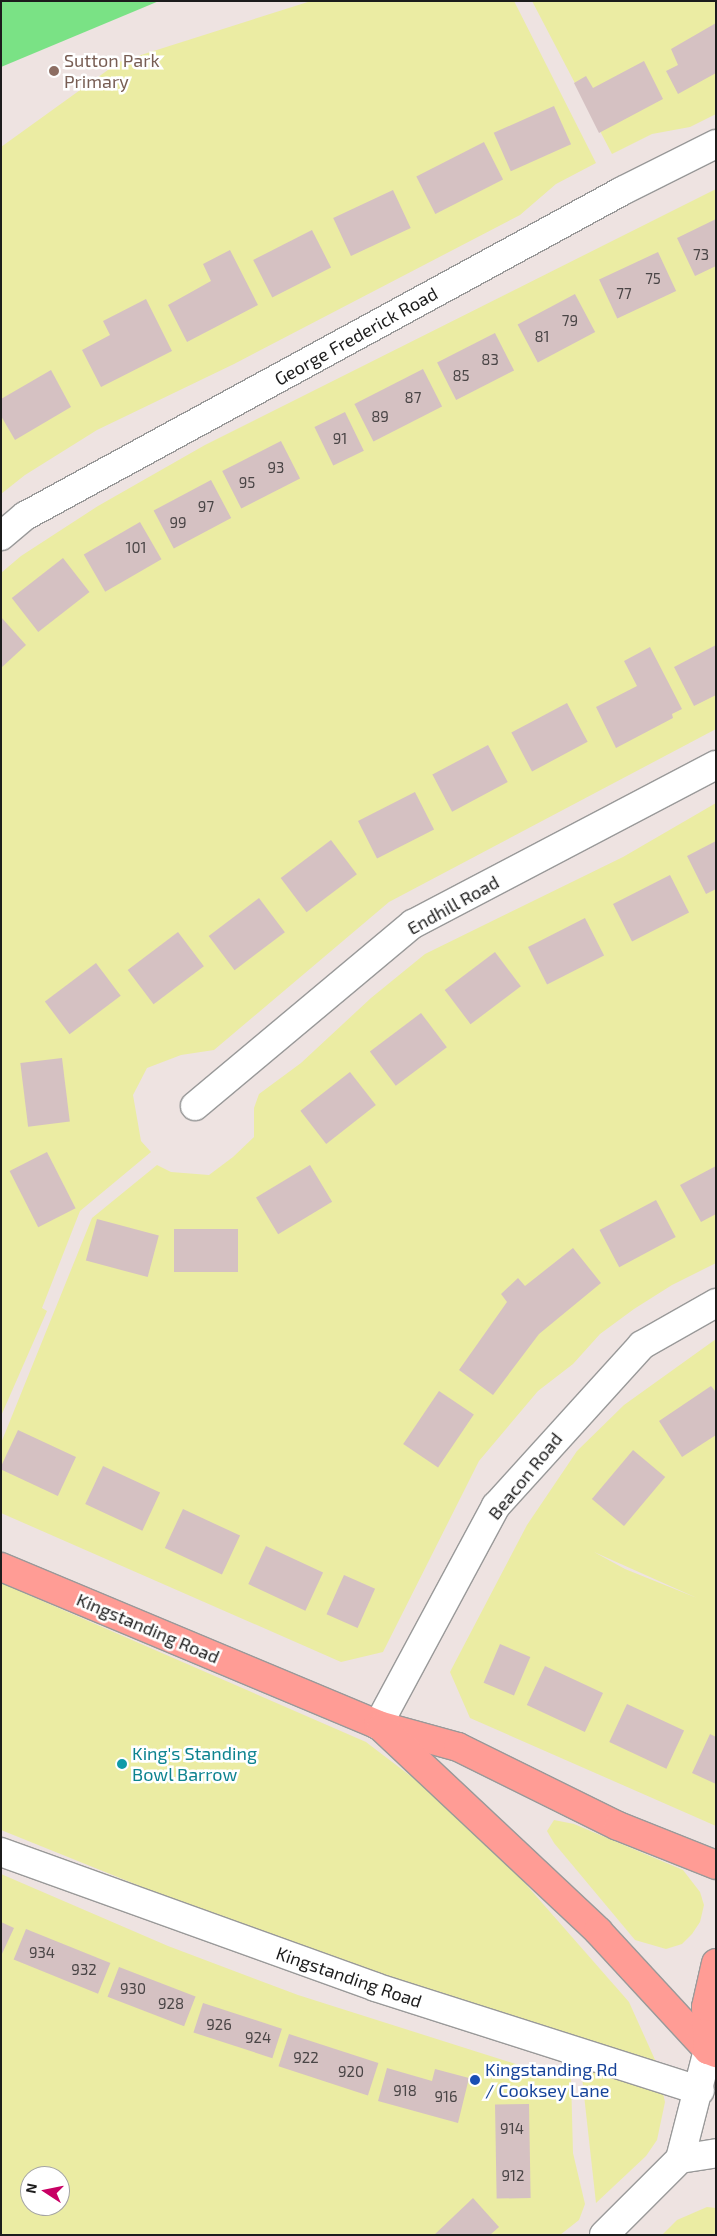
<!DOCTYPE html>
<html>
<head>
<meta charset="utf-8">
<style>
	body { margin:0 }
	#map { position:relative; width:717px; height:2236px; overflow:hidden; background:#eee3e1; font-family:"Exo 2",sans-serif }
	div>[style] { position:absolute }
	.grass>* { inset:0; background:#ebeca3 }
	.pitch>* { inset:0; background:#7ae285 }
	.building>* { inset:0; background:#d5c1c2; transform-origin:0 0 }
	.roads { filter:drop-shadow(1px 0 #999) drop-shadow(-1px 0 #999) drop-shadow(0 1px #999) drop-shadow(0 -1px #999) }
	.minor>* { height:28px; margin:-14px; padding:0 14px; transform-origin:14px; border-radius:14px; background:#fff }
	.major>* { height:28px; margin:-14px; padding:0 14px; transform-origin:14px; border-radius:14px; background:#ff9c95 }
	.dots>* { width:14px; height:14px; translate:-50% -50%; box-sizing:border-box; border:2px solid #fff; border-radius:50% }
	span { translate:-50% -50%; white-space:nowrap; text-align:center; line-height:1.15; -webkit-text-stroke:5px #fff; paint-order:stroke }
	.number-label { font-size:15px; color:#4a4546 }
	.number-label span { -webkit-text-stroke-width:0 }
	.education-label { font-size:18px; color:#785e54 }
	.left { translate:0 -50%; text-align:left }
	.street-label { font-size:18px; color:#1c1c1c }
	.culture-label { font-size:18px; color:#0d838f }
	.transit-label { font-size:18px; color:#164399 }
	.frame { position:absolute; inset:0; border:2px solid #1c1c1c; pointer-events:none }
	.north { position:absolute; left:20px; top:2166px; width:50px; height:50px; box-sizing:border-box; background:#fff; border:1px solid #a4a4a4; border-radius:50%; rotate:281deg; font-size:14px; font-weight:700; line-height:20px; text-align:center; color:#1c1c1c }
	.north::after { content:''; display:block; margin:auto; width:18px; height:22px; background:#c80064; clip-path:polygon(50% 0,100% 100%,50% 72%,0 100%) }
</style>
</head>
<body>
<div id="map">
	<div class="grass">
		<div style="clip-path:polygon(311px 1px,514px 1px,596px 163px,556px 184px,520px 215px,234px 364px,97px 430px,25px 475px,1px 494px,1px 147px,119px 62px)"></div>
		<div style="clip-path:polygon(532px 1px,716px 1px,716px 114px,690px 127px,652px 134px,612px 154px)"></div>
		<div style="clip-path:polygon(716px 189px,716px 729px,389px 902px,214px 1050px,181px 1055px,147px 1068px,133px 1095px,141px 1141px,151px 1152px,80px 1211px,42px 1308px,47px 1311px,1px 1416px,1px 573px,21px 556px,98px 506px,205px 445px)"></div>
		<div style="clip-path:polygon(716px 803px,716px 1263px,672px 1285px,634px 1309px,600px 1334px,573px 1364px,538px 1391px,479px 1461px,383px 1652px,341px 1662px,1px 1513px,1px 1443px,92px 1218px,157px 1165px,171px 1172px,209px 1175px,233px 1157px,254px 1137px,254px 1108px,259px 1094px,301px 1063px,371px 998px,425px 954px,623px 857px)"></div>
		<div style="clip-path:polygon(evenodd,716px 1339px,716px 1826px,470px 1718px,450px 1672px,527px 1525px,577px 1451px,624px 1405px,716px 1339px,594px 1552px,697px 1598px,625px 1569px,594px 1552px)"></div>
		<div style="clip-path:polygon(1px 1583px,366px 1742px,472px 1823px,629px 2002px,656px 2062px,374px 1974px,172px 1899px,1px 1830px)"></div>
		<div style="clip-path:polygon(554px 1820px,574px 1824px,683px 1870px,700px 1892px,704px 1905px,700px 1922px,692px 1934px,682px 1944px,666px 1949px,635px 1940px,554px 1843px,547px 1831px)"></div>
		<div style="clip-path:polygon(evenodd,1px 1874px,168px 1946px,298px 1995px,525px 2067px,571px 2078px,573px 2153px,585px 2204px,579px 2220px,560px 2235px,1px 2235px,1px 1874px,30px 2176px,60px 2176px,60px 2206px,30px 2206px,30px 2176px)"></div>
		<div style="clip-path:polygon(581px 2068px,662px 2089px,665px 2102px,657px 2140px,646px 2156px,596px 2203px)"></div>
		<div style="clip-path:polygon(707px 2207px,716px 2208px,716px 2235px,662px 2235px,677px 2220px)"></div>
	</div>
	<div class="pitch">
		<div style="clip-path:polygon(1px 1px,159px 1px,1px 67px)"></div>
	</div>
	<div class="building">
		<div style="clip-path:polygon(716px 23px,716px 73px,678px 94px,666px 71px,678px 65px,671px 49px)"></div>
		<div style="clip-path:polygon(644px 61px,663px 99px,599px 133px,574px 83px,586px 76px,593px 88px)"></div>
		<div style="left:554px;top:106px;width:42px;height:66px;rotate:66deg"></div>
		<div style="left:484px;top:142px;width:42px;height:76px;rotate:63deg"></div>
		<div style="left:393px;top:190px;width:42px;height:66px;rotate:65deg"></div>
		<div style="clip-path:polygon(716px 219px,716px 266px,695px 276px,677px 238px)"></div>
		<div style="left:312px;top:230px;width:42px;height:66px;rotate:63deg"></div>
		<div style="clip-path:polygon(230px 250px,258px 305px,187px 342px,168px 305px,211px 281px,203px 264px)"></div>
		<div style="left:658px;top:252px;width:43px;height:65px;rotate:65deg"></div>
		<div style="left:575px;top:294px;width:43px;height:65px;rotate:62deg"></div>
		<div style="clip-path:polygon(146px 299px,172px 351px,101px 387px,82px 350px,110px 335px,103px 321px)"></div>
		<div style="left:495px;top:333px;width:42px;height:65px;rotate:63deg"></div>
		<div style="left:423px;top:369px;width:42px;height:77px;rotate:63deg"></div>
		<div style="clip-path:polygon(51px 370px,71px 407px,15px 440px,1px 416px,1px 399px)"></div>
		<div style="left:345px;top:412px;width:43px;height:34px;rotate:64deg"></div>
		<div style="left:281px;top:441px;width:42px;height:66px;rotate:63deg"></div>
		<div style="left:211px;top:480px;width:43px;height:65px;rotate:62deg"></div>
		<div style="left:140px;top:522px;width:43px;height:65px;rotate:60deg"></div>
		<div style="left:63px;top:558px;width:43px;height:65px;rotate:52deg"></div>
		<div style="clip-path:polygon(1px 617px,26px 645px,1px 668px)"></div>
		<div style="clip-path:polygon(716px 645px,716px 695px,694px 706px,674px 667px)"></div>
		<div style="clip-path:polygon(650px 647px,682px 709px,672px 714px,673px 718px,616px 748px,596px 707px,637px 686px,624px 661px)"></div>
		<div style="left:567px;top:703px;width:44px;height:63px;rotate:62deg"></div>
		<div style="left:488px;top:745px;width:42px;height:63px;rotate:62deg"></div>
		<div style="left:415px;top:792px;width:42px;height:64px;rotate:63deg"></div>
		<div style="left:331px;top:840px;width:43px;height:63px;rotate:53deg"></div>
		<div style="clip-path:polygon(716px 841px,716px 889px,706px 894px,687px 856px)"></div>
		<div style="left:670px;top:875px;width:42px;height:64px;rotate:63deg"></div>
		<div style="left:259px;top:898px;width:43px;height:63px;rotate:53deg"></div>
		<div style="left:585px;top:918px;width:42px;height:64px;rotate:63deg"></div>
		<div style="left:178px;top:932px;width:43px;height:63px;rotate:53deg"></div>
		<div style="left:495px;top:952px;width:43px;height:63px;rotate:53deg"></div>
		<div style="left:96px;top:963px;width:41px;height:64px;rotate:53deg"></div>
		<div style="left:421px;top:1013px;width:43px;height:64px;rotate:53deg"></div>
		<div style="left:62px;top:1058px;width:64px;height:42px;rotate:83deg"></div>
		<div style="left:350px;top:1072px;width:42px;height:63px;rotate:52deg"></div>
		<div style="left:47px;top:1152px;width:63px;height:42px;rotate:63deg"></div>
		<div style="left:310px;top:1165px;width:43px;height:63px;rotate:59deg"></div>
		<div style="clip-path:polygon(716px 1166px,716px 1214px,701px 1222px,680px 1185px)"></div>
		<div style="left:656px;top:1200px;width:42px;height:64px;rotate:62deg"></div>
		<div style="left:97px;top:1219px;width:64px;height:43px;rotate:15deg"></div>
		<div style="left:174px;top:1229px;width:64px;height:43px"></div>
		<div style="clip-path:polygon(573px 1248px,601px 1283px,539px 1334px,493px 1395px,459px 1370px,507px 1302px,501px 1294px,518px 1278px,525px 1286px)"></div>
		<div style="clip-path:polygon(711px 1386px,716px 1392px,716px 1435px,682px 1457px,659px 1421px)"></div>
		<div style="left:439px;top:1391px;width:42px;height:64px;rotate:34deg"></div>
		<div style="left:18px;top:1430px;width:64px;height:43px;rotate:25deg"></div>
		<div style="left:633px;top:1450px;width:42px;height:64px;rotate:40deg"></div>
		<div style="left:103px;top:1466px;width:63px;height:42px;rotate:25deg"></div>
		<div style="left:183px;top:1509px;width:63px;height:43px;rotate:25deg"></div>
		<div style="left:266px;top:1546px;width:63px;height:42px;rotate:25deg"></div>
		<div style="left:344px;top:1575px;width:34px;height:43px;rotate:24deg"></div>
		<div style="left:500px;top:1644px;width:33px;height:42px;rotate:23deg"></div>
		<div style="left:545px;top:1666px;width:64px;height:43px;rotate:25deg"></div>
		<div style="left:627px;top:1704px;width:63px;height:42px;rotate:25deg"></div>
		<div style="clip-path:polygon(710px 1734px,716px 1737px,716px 1784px,692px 1773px)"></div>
		<div style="clip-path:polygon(1px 1922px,14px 1928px,1px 1956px)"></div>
		<div style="left:26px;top:1929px;width:91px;height:33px;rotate:22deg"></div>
		<div style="left:119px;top:1967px;width:82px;height:32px;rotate:21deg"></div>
		<div style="left:203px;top:2003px;width:83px;height:31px;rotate:18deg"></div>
		<div style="left:289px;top:2034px;width:94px;height:34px;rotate:18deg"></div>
		<div style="clip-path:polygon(387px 2068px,432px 2081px,435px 2069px,469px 2078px,458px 2123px,378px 2101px)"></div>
		<div style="left:529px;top:2104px;width:94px;height:34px;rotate:89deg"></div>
		<div style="clip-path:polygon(473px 2198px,499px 2227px,490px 2235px,434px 2235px)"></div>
	</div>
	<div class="roads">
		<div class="minor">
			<div style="left:1px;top:536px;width:31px;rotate:-40deg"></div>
			<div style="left:25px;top:516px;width:680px;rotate:-28.56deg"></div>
			<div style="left:622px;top:191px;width:105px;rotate:-26.6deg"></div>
			<div style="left:195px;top:1106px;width:284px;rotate:-39.9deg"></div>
			<div style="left:413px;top:924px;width:342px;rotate:-27.7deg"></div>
			<div style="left:378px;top:1725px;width:249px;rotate:-61.7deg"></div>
			<div style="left:496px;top:1506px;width:217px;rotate:-47.8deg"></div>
			<div style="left:642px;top:1345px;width:85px;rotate:-29.6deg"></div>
			<div style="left:1px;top:1852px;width:398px;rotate:19.8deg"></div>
			<div style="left:375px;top:1987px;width:341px;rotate:17.7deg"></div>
			<div style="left:680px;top:2159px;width:36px;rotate:-9deg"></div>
			<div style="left:604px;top:2235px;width:107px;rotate:-45deg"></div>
			<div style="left:680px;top:2159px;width:113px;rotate:-75.6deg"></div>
		</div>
		<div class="major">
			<div style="left:1px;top:1567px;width:409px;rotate:22.7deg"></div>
			<div style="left:378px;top:1725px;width:83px;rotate:15.4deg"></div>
			<div style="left:458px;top:1747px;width:178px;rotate:26.3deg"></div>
			<div style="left:618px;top:1826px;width:105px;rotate:21.7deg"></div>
			<div style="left:381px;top:1727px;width:298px;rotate:43.2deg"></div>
			<div style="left:598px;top:1931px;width:162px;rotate:47.3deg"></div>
			<div style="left:708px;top:2050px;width:9px;rotate:21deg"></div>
			<div style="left:708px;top:2050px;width:43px;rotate:-92.7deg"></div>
			<div style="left:706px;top:2007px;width:45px;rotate:-77.2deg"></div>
		</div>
	</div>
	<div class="dots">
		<div style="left:54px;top:71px;background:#8d6e63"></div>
		<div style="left:122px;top:1764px;background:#0f9aa8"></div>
		<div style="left:475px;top:2080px;background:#1a4fb4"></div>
	</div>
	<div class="number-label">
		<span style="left:701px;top:255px">73</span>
		<span style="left:653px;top:279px">75</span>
		<span style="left:624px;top:294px">77</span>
		<span style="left:570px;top:321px">79</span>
		<span style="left:542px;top:337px">81</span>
		<span style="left:490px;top:360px">83</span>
		<span style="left:461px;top:376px">85</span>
		<span style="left:413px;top:398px">87</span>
		<span style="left:380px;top:417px">89</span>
		<span style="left:340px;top:439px">91</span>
		<span style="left:276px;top:468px">93</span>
		<span style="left:247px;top:483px">95</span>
		<span style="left:206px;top:507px">97</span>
		<span style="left:178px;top:523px">99</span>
		<span style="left:136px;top:548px">101</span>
		<span style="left:42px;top:1953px">934</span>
		<span style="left:84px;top:1970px">932</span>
		<span style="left:133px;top:1989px">930</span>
		<span style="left:171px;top:2004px">928</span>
		<span style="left:219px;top:2025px">926</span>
		<span style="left:258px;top:2038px">924</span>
		<span style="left:306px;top:2058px">922</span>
		<span style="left:351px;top:2072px">920</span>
		<span style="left:405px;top:2091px">918</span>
		<span style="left:446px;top:2097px">916</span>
		<span style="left:512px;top:2129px">914</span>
		<span style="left:513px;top:2176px">912</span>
	</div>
	<div class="education-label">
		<span class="left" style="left:64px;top:71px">Sutton Park<br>Primary</span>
	</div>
	<div class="street-label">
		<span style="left:356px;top:336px;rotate:-29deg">George Frederick Road</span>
		<span style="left:453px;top:905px;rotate:-29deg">Endhill Road</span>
		<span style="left:525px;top:1476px;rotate:-51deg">Beacon Road</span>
		<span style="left:148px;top:1628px;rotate:23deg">Kingstanding Road</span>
		<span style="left:349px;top:1977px;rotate:19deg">Kingstanding Road</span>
	</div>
	<div class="culture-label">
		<span class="left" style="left:132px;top:1764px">King's Standing<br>Bowl Barrow</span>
	</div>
	<div class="transit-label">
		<span class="left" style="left:485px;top:2080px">Kingstanding Rd<br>/ Cooksey Lane</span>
	</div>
	<div class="frame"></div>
	<div class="north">N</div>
</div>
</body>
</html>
